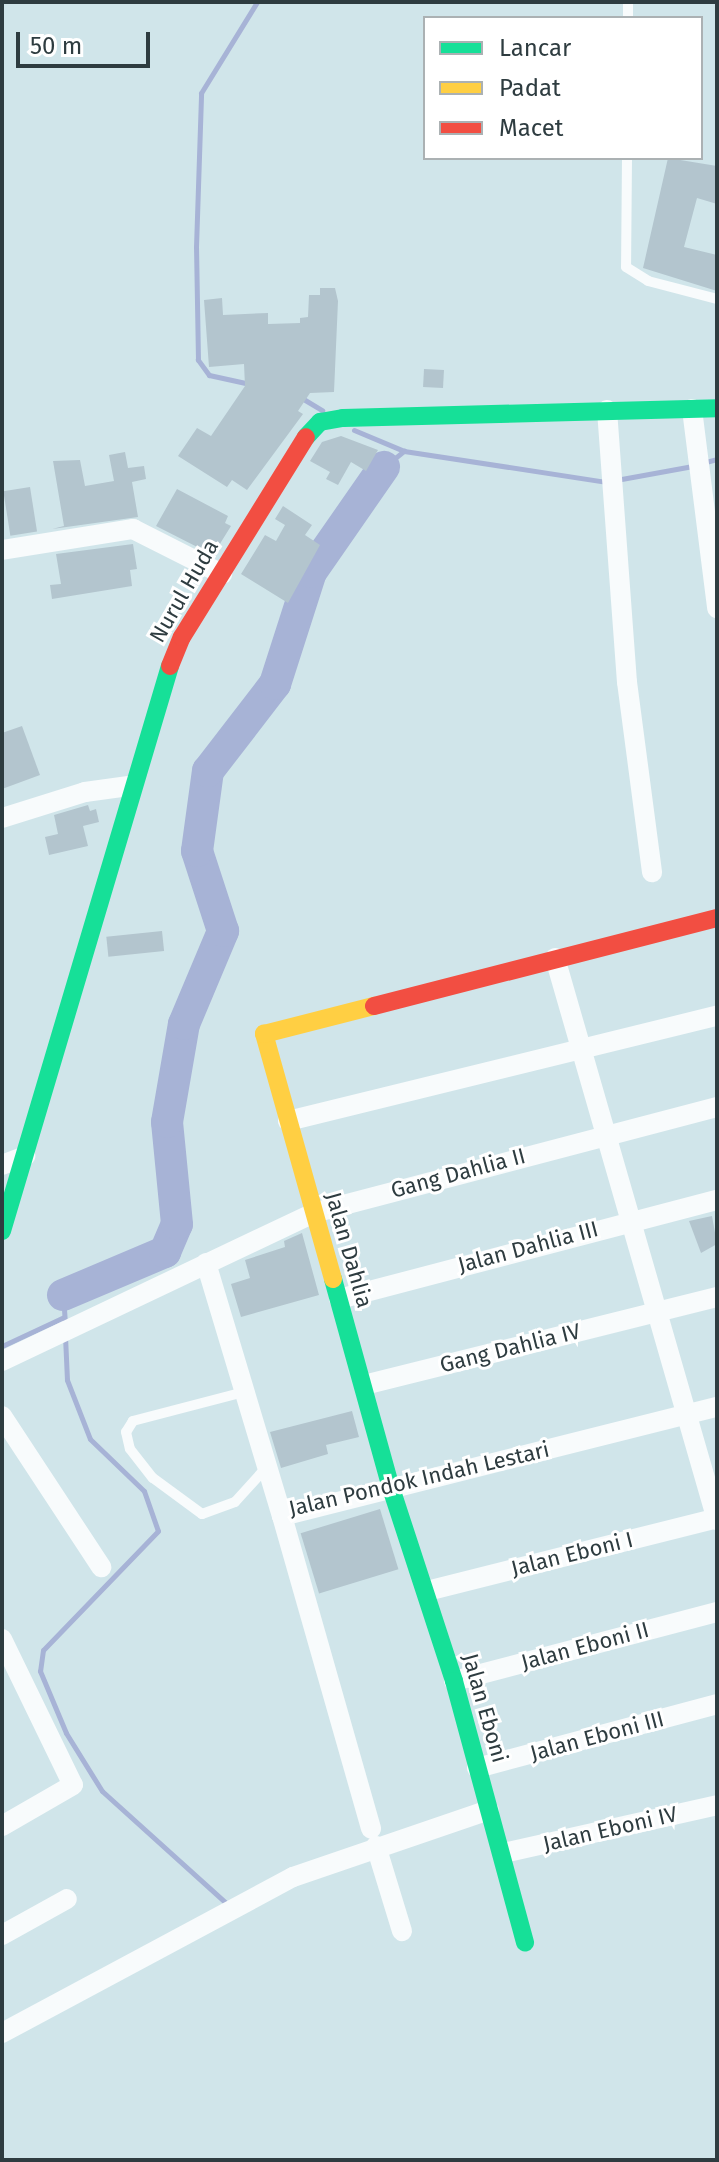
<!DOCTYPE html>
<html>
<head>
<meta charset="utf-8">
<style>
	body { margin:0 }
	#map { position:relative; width:719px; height:2162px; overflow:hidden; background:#d0e5ea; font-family:"Fira Sans",sans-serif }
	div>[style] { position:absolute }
	.stream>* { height:5px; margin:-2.5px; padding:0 2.5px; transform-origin:2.5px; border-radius:2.5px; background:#a7b3d6 }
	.river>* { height:32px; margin:-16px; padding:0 16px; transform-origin:16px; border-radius:16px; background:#a7b3d6 }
	.building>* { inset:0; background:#b3c5ce; transform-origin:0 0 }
	.lane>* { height:10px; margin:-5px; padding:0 5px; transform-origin:5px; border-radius:5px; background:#f8fbfc }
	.street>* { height:20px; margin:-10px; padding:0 10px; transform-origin:10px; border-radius:10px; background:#f8fbfc }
	.fast>* { height:18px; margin:-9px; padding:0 9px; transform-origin:9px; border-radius:9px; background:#16e098 }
	.slow>* { height:18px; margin:-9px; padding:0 9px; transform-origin:9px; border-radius:9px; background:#ffcf43 }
	.jam>* { height:18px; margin:-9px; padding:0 9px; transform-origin:9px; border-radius:9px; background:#f24e42 }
	span { translate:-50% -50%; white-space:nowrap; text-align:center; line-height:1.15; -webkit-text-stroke:6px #fff; paint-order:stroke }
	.street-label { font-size:22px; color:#2e3c40 }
	.frame { position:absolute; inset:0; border:4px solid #2e3c40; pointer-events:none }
	.legend { position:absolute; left:423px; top:16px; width:280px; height:144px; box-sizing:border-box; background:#fff; border:2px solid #abb1b3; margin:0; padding:10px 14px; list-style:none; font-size:24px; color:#2e3c40 }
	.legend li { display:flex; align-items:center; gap:16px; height:40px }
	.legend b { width:40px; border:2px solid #abb1b3 }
	.scale { position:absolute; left:16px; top:32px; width:134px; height:36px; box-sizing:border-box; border:4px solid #2e3c40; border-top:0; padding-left:10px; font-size:24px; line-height:28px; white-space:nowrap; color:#2e3c40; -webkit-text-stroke:6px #fff; paint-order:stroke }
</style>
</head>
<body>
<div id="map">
	<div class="stream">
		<div style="left:250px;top:384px;width:42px;rotate:-167.6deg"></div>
		<div style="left:209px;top:375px;width:19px;rotate:-126deg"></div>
		<div style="left:198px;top:360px;width:113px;rotate:-91deg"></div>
		<div style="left:196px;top:247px;width:154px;rotate:-88.1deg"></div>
		<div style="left:201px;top:93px;width:107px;rotate:-58.4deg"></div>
		<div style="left:300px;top:397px;width:26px;rotate:31deg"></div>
		<div style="left:354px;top:430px;width:54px;rotate:22.8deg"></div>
		<div style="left:702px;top:463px;width:16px;rotate:-15deg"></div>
		<div style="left:384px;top:467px;width:26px;rotate:-39deg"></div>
		<div style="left:404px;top:451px;width:204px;rotate:8.7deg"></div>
		<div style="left:616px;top:480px;width:78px;rotate:-10.3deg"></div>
		<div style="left:63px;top:1295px;width:31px;rotate:86deg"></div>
		<div style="left:65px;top:1336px;width:44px;rotate:87.4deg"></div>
		<div style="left:67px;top:1380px;width:63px;rotate:68.7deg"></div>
		<div style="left:90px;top:1439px;width:75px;rotate:43.9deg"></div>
		<div style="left:144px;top:1491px;width:42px;rotate:70.7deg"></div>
		<div style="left:158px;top:1531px;width:165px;rotate:134deg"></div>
		<div style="left:43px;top:1650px;width:21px;rotate:98deg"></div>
		<div style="left:40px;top:1671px;width:67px;rotate:67.2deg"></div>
		<div style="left:66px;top:1733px;width:68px;rotate:58.2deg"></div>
		<div style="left:102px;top:1791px;width:170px;rotate:42.1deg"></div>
		<div style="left:2px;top:1346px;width:68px;rotate:-25.1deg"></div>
	</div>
	<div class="river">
		<div style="left:63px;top:1295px;width:111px;rotate:-22.9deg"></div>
		<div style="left:165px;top:1252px;width:30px;rotate:-67deg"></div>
		<div style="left:177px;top:1224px;width:102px;rotate:-95.6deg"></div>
		<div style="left:167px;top:1122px;width:99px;rotate:-80.2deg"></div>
		<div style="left:184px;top:1024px;width:101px;rotate:-67.2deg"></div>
		<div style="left:223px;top:931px;width:84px;rotate:-108deg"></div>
		<div style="left:197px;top:851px;width:81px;rotate:-82.2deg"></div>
		<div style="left:208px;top:771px;width:110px;rotate:-52.4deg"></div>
		<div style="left:275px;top:684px;width:118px;rotate:-72.2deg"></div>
		<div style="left:311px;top:572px;width:128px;rotate:-55.2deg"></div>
	</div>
	<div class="building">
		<div style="clip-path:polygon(668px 158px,717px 166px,717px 204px,697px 198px,684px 247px,717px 255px,717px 291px,643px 268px)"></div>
		<div style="clip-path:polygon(320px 288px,335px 288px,338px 301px,334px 392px,310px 393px,298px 411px,303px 414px,247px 490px,232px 480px,227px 487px,178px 456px,197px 428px,211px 436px,245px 386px,244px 364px,209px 367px,204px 300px,222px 298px,223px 315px,268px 313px,268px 324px,300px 323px,300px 318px,308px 317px,309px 295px,320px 295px)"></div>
		<div style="left:424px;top:369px;width:20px;height:18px;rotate:3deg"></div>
		<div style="clip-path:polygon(341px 436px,378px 450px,366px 471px,351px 462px,338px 485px,326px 479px,330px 472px,310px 461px,322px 442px)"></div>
		<div style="clip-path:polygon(125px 452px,128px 468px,144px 466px,146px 479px,132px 482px,138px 517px,52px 529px,64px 526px,53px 461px,80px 460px,85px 486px,114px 481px,109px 455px)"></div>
		<div style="left:30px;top:487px;width:45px;height:27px;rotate:81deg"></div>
		<div style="clip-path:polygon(177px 489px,228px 516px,225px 523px,231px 526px,213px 555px,156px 526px)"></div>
		<div style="clip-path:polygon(283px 506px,312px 525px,305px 535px,320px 545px,288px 603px,241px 574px,265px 535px,276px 541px,285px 525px,275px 519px)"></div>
		<div style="clip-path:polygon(133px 544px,137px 569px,130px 570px,132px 586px,52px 599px,50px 585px,61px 584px,56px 554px)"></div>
		<div style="clip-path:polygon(22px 726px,40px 775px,2px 789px,2px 733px)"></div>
		<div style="clip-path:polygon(88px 805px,90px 811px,96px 809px,99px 822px,83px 826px,88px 846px,49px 855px,45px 837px,58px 834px,54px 815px)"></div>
		<div style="left:162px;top:931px;width:20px;height:56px;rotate:84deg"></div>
		<div style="clip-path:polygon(712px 1216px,717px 1244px,701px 1253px,689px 1221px)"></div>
		<div style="clip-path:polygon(302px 1233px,319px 1295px,241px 1317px,231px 1284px,250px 1278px,245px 1260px,285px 1247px,284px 1241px)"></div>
		<div style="clip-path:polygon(352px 1411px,359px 1437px,326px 1445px,328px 1454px,281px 1468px,270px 1432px)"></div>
		<div style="left:380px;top:1509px;width:63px;height:83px;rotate:73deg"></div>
	</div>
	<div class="lane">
		<div style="left:628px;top:2px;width:16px;rotate:90deg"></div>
		<div style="left:627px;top:158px;width:109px;rotate:90.5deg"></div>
		<div style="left:626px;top:267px;width:26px;rotate:32deg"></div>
		<div style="left:648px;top:281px;width:71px;rotate:14.6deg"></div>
		<div style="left:244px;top:1392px;width:115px;rotate:165.4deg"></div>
		<div style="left:133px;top:1421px;width:13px;rotate:122deg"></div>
		<div style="left:126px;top:1432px;width:17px;rotate:77deg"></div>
		<div style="left:130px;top:1449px;width:37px;rotate:52deg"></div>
		<div style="left:153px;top:1478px;width:61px;rotate:36.3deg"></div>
		<div style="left:202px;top:1514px;width:35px;rotate:-20deg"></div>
		<div style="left:235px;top:1502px;width:43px;rotate:-47.8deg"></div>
	</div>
	<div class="street">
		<div style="left:692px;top:409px;width:201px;rotate:82.8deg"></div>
		<div style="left:607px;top:410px;width:273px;rotate:85.8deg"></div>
		<div style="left:627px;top:682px;width:192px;rotate:82.5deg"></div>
		<div style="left:2px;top:550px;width:133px;rotate:-9.1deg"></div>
		<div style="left:133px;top:529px;width:100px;rotate:26.8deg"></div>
		<div style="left:2px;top:818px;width:87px;rotate:-17.4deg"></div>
		<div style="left:85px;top:792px;width:44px;rotate:-7.8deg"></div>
		<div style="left:555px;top:958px;width:585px;rotate:73.92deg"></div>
		<div style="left:288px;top:1121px;width:442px;rotate:-13.8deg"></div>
		<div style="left:2px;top:1165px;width:25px;rotate:-21deg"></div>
		<div style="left:206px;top:1263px;width:264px;rotate:73.3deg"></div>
		<div style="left:282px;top:1516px;width:448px;rotate:-14.1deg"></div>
		<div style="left:339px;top:1299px;width:391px;rotate:-14.7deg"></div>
		<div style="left:2px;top:1361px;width:344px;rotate:-25.4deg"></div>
		<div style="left:313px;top:1213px;width:418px;rotate:-14.7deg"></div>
		<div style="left:364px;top:1385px;width:364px;rotate:-14deg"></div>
		<div style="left:2px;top:1416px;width:181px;rotate:56.7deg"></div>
		<div style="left:282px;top:1516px;width:325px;rotate:74.1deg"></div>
		<div style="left:427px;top:1591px;width:299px;rotate:-14.1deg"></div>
		<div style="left:2px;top:1639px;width:162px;rotate:64.1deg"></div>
		<div style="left:73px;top:1785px;width:82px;rotate:150deg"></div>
		<div style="left:454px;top:1681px;width:272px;rotate:-14.7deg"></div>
		<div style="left:477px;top:1768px;width:248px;rotate:-14.9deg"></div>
		<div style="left:376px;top:1846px;width:89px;rotate:73deg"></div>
		<div style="left:503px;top:1853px;width:219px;rotate:-12.6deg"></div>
		<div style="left:2px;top:1935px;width:74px;rotate:-29deg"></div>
		<div style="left:2px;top:2033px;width:330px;rotate:-28.2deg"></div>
		<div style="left:293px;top:1877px;width:207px;rotate:-18.9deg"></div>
	</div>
	<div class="fast">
		<div style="left:306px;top:437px;width:21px;rotate:-47deg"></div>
		<div style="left:320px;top:422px;width:23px;rotate:-10deg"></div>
		<div style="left:343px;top:418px;width:374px;rotate:-1.5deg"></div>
		<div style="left:2px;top:1231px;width:589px;rotate:-73.44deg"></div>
		<div style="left:333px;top:1279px;width:217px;rotate:74.5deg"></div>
		<div style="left:391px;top:1488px;width:203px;rotate:71.9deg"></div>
		<div style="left:454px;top:1681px;width:271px;rotate:74.8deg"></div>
	</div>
	<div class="slow">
		<div style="left:333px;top:1279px;width:255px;rotate:-105.7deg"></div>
		<div style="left:264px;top:1034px;width:114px;rotate:-14.3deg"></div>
	</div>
	<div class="jam">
		<div style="left:170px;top:666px;width:31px;rotate:-68deg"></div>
		<div style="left:182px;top:637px;width:235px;rotate:-58.2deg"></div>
		<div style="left:374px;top:1006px;width:354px;rotate:-14.4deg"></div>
	</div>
	<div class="street-label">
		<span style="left:184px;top:591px;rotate:-60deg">Nurul Huda</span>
		<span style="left:458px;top:1173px;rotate:-15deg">Gang Dahlia II</span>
		<span style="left:528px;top:1247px;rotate:-15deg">Jalan Dahlia III</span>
		<span style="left:349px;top:1250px;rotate:74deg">Jalan Dahlia</span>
		<span style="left:510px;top:1348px;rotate:-14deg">Gang Dahlia IV</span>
		<span style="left:419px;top:1479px;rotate:-13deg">Jalan Pondok Indah Lestari</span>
		<span style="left:572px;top:1554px;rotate:-14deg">Jalan Eboni I</span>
		<span style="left:585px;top:1646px;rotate:-15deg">Jalan Eboni II</span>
		<span style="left:485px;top:1708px;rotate:74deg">Jalan Eboni</span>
		<span style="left:597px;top:1736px;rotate:-15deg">Jalan Eboni III</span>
		<span style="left:610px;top:1829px;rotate:-13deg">Jalan Eboni IV</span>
	</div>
	<div class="frame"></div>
	<ul class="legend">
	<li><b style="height:10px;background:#16e098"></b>Lancar</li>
	<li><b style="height:10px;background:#ffcf43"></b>Padat</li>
	<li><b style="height:10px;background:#f24e42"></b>Macet</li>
	</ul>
	<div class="scale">50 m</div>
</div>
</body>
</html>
